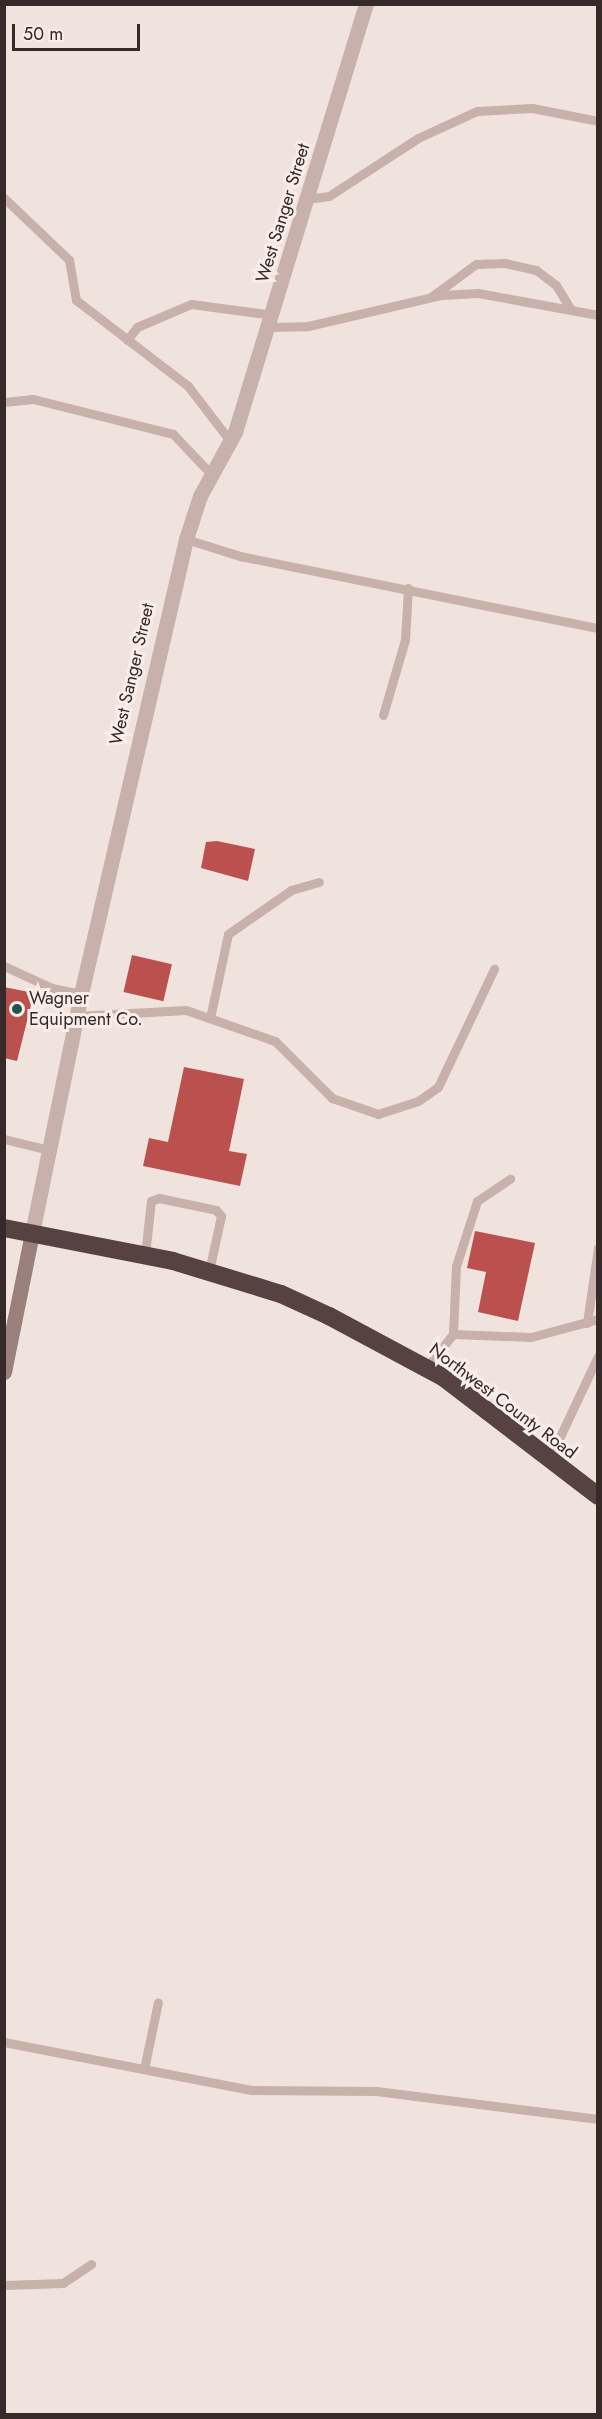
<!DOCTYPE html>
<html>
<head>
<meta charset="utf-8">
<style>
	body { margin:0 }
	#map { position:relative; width:602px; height:2419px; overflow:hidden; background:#f0e3dd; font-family:Jost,sans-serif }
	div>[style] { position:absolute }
	.building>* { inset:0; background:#bb514f; transform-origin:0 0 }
	.lane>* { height:9px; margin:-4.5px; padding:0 4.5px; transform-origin:4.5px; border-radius:4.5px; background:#c7b1aa }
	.street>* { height:15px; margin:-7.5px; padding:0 7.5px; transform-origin:7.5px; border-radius:7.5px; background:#c7b1aa }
	.secondary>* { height:15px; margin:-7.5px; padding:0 7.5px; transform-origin:7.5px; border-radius:7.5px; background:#9a807b }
	.highway>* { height:18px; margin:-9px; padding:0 9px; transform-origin:9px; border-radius:9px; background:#554241 }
	.dots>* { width:16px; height:16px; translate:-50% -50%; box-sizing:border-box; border:3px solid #f8eee9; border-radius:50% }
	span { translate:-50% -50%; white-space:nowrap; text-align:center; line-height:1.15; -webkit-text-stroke:6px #f8eee9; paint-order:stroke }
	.street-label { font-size:18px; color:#352a29 }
	.poi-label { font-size:18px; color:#352a29 }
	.left { translate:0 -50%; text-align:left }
	.frame { position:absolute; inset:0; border:6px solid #352a29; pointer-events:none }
	.scale { position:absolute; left:12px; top:24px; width:128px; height:27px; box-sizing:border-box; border:3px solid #352a29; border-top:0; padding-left:8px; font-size:18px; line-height:21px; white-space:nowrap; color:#352a29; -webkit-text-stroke:4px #f8eee9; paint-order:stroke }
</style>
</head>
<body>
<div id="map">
	<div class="building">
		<div style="clip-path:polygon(217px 841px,255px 849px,248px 881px,201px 868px,206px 842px)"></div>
		<div style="left:132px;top:955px;width:41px;height:38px;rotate:13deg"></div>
		<div style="clip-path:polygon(4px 987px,34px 993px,17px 1061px,4px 1058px)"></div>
		<div style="clip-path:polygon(184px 1067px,244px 1079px,229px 1151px,247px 1154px,240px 1186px,143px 1166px,149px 1138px,168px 1142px)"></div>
		<div style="clip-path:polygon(475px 1231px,535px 1243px,518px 1321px,478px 1312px,486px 1272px,467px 1268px)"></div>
	</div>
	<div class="lane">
		<div style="left:4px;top:198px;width:90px;rotate:43.6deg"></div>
		<div style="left:69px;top:260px;width:41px;rotate:80.1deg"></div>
		<div style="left:76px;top:300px;width:141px;rotate:37.5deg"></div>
		<div style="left:188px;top:386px;width:69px;rotate:52.6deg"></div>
		<div style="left:308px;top:199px;width:21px;rotate:-8deg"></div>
		<div style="left:329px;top:196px;width:106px;rotate:-33.1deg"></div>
		<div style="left:418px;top:138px;width:65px;rotate:-24.6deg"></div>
		<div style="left:477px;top:111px;width:55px;rotate:-3.1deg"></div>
		<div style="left:532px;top:108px;width:67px;rotate:11.1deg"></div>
		<div style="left:431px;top:297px;width:56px;rotate:-36.3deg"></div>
		<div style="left:476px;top:264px;width:29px;rotate:-2deg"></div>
		<div style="left:505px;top:263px;width:32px;rotate:13deg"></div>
		<div style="left:536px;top:270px;width:25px;rotate:37deg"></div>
		<div style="left:556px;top:285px;width:29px;rotate:59deg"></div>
		<div style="left:269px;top:327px;width:39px;rotate:-1deg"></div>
		<div style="left:308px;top:326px;width:137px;rotate:-13.1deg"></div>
		<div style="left:441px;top:295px;width:37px;rotate:-3deg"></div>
		<div style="left:478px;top:293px;width:122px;rotate:10.4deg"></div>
		<div style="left:127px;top:340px;width:16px;rotate:-52deg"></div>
		<div style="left:137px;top:327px;width:59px;rotate:-23.1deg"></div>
		<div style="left:191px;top:304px;width:83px;rotate:7.6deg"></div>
		<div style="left:4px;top:402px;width:29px;rotate:-6deg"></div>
		<div style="left:33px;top:399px;width:144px;rotate:14deg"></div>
		<div style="left:173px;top:434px;width:57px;rotate:46.4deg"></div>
		<div style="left:186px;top:539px;width:57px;rotate:17.5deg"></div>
		<div style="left:240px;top:556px;width:365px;rotate:11.4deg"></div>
		<div style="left:383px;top:715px;width:78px;rotate:-73.7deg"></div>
		<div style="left:405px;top:640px;width:52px;rotate:-86.7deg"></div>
		<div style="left:4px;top:966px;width:53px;rotate:24.6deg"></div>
		<div style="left:52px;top:988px;width:30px;rotate:12deg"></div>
		<div style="left:76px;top:1016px;width:110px;rotate:-3.1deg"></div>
		<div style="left:186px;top:1010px;width:94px;rotate:19.2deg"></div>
		<div style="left:275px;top:1041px;width:81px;rotate:45deg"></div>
		<div style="left:332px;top:1098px;width:49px;rotate:19.2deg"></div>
		<div style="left:378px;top:1114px;width:42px;rotate:-18deg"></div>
		<div style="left:418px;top:1101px;width:24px;rotate:-35deg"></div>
		<div style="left:438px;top:1087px;width:131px;rotate:-64.6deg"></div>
		<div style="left:210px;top:1018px;width:86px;rotate:-77.9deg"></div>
		<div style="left:228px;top:934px;width:77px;rotate:-34.9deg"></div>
		<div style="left:291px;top:890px;width:29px;rotate:-16deg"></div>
		<div style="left:4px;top:1139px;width:46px;rotate:13.7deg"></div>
		<div style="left:145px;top:1255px;width:54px;rotate:-83.7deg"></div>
		<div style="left:151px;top:1201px;width:9px;rotate:-21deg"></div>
		<div style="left:159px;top:1198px;width:58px;rotate:11.9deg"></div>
		<div style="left:216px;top:1210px;width:8px;rotate:50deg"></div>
		<div style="left:221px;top:1216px;width:56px;rotate:102.3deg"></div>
		<div style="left:587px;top:1323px;width:76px;rotate:-81.7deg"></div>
		<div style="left:453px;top:1334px;width:68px;rotate:-87.5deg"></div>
		<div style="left:456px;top:1266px;width:68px;rotate:-72.1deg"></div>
		<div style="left:477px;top:1201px;width:40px;rotate:-34deg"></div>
		<div style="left:427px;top:1367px;width:42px;rotate:-51.8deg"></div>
		<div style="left:453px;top:1334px;width:78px;rotate:2.2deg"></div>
		<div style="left:531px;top:1337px;width:69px;rotate:-15deg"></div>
		<div style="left:549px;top:1460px;width:115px;rotate:-64.8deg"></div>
		<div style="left:4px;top:2042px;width:253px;rotate:11deg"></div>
		<div style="left:252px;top:2090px;width:124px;rotate:0.5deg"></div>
		<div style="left:376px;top:2091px;width:224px;rotate:7.2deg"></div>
		<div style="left:144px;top:2069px;width:68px;rotate:-78.2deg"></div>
		<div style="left:4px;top:2285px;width:59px;rotate:-1.9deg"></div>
		<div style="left:63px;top:2283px;width:34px;rotate:-34deg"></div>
	</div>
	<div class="street">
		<div style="left:32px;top:1233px;width:244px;rotate:-78.4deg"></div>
		<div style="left:81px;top:994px;width:467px;rotate:-77deg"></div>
		<div style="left:186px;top:539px;width:45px;rotate:-72deg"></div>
		<div style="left:200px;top:496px;width:73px;rotate:-61.3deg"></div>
		<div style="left:235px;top:432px;width:448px;rotate:-73deg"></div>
	</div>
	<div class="secondary">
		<div style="left:4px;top:1372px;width:142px;rotate:-78.6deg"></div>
	</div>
	<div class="highway">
		<div style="left:4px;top:1228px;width:172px;rotate:11deg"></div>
		<div style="left:173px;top:1261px;width:113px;rotate:17deg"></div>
		<div style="left:281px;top:1294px;width:53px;rotate:24.6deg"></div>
		<div style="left:329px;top:1316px;width:129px;rotate:28.2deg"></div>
		<div style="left:443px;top:1377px;width:195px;rotate:37.5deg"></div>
	</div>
	<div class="dots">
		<div style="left:17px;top:1009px;background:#22534b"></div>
	</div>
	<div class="street-label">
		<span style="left:283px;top:213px;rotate:-73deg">West Sanger Street</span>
		<span style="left:132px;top:674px;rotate:-77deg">West Sanger Street</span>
		<span style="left:503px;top:1401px;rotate:37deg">Northwest County Road</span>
	</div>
	<div class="poi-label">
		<span class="left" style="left:29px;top:1009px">Wagner<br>Equipment Co.</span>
	</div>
	<div class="frame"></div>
	<div class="scale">50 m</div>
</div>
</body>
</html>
